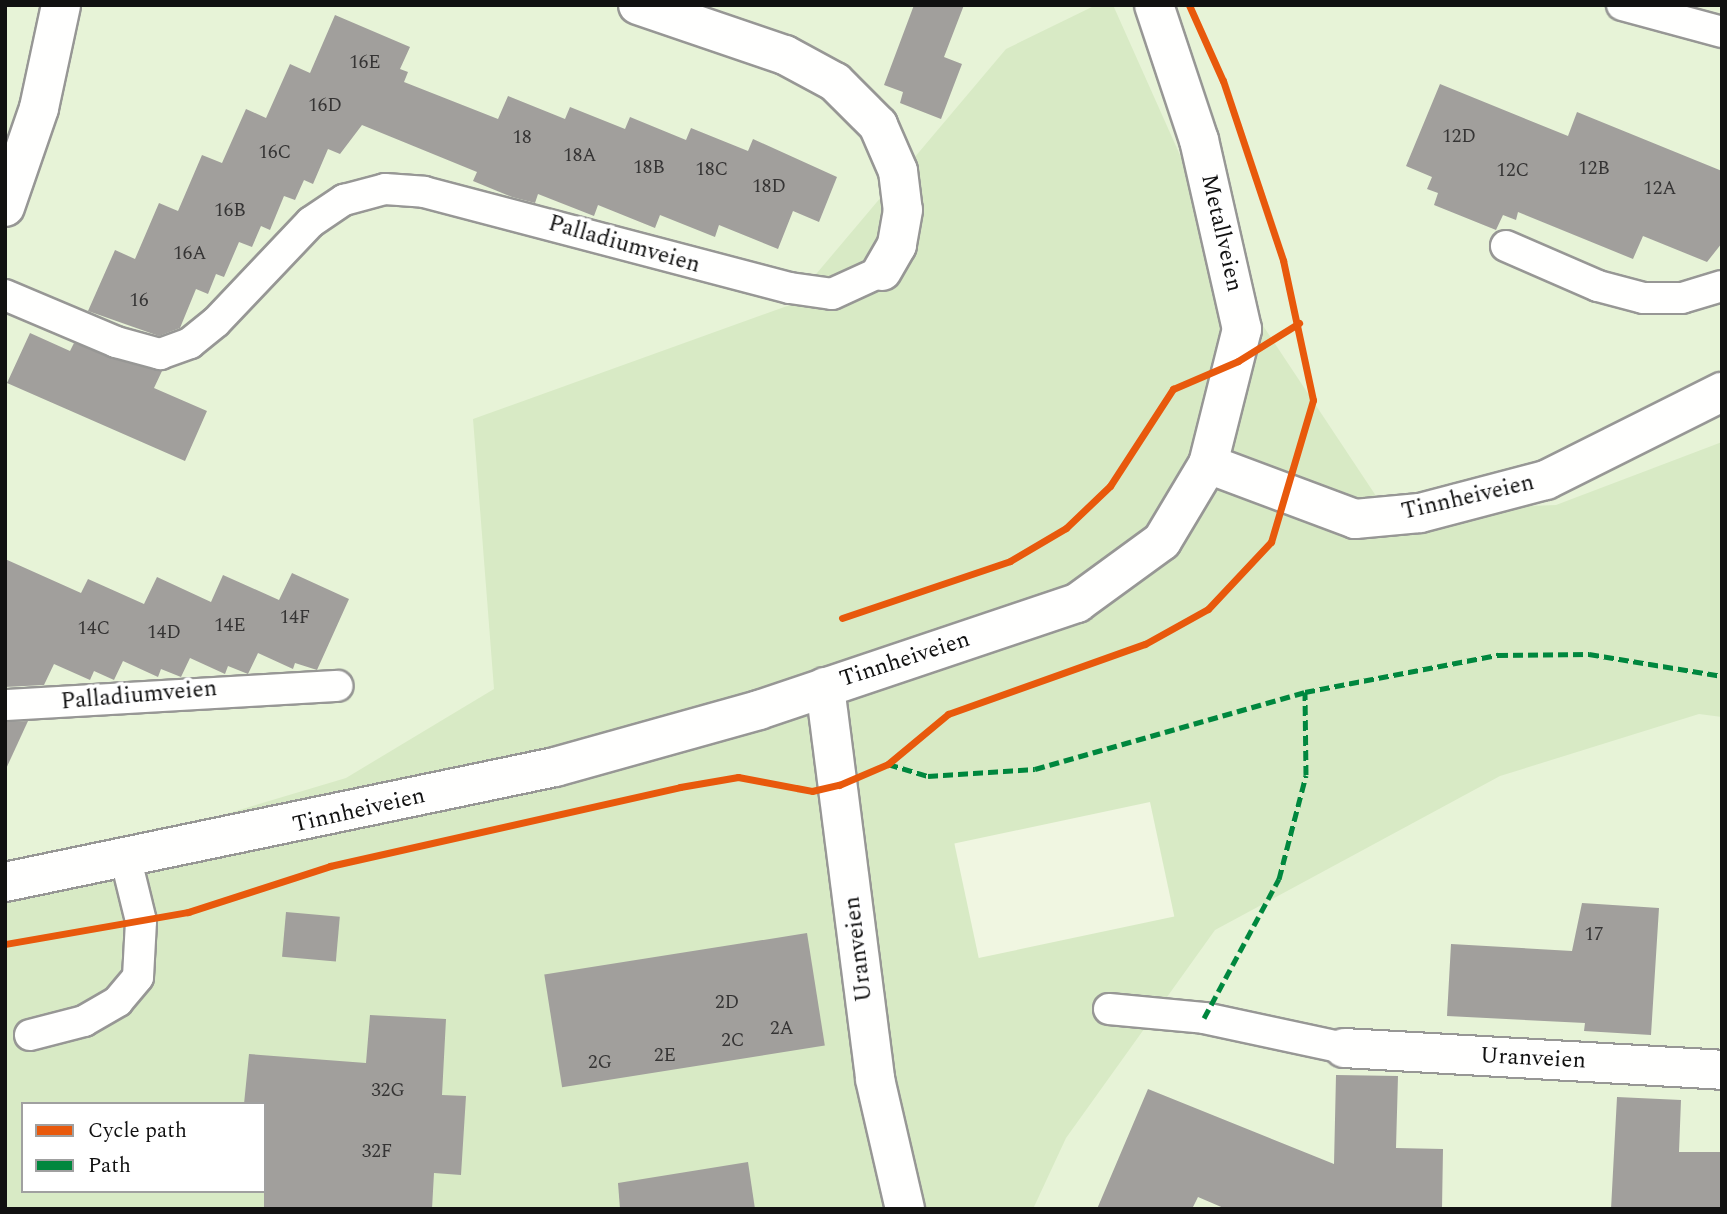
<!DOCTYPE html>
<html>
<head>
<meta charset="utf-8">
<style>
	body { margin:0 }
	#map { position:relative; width:1727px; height:1214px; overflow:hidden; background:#fdfcf7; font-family:Spectral,serif }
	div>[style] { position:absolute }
	.green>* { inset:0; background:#e7f3d7 }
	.forest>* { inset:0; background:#d8eac5 }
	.pitch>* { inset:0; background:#f0f6e1; transform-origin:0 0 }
	.building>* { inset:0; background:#a19f9c; transform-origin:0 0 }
	.roads { filter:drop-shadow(2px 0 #979795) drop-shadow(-2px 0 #979795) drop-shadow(0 2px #979795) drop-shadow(0 -2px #979795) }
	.service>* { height:30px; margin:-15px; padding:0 15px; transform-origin:15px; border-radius:15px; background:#fffffe }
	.minor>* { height:38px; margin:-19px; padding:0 19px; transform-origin:19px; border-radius:19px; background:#fffffe }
	.tertiary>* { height:38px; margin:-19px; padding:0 19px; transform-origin:19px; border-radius:19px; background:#fffffe }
	.quiet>* { height:5px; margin-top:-2.5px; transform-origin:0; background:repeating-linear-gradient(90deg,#00873e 0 10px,transparent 0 15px) }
	.cycleway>* { height:7px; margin:-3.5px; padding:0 3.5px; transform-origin:3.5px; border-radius:3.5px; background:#e8590c }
	span { translate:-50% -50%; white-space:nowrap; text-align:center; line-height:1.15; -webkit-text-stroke:7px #fff; paint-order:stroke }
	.number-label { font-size:19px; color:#353434 }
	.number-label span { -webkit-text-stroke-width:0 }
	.street-label { font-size:23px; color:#111 }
	.frame { position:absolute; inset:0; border:7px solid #111; pointer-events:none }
	.legend { position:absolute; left:21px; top:1102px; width:245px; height:91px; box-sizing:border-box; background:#fff; border:2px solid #a0a0a0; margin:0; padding:9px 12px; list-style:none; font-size:21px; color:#111 }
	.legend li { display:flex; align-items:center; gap:14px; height:35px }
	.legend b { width:35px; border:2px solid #a0a0a0 }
</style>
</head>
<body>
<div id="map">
	<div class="green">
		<div style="clip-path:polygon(evenodd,5px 5px,1722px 5px,1722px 1209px,5px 1209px,5px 5px,23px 1104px,264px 1104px,264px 1191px,23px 1191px,23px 1104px)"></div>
	</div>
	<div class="forest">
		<div style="clip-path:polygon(evenodd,1096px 5px,1113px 5px,1242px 294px,1386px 511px,1556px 505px,1722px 442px,1722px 717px,1699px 714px,1500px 776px,1215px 930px,1066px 1138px,1033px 1209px,5px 1209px,5px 880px,346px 778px,494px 689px,473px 419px,790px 305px,1006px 49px,1096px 5px,23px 1104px,264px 1104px,264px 1191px,23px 1191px,23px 1104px)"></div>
	</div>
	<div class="pitch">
		<div style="left:1150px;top:802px;width:117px;height:200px;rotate:78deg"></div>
	</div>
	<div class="building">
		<div style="clip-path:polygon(914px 5px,964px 5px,944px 57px,962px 64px,941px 119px,900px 103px,903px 92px,884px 85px)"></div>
		<div style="clip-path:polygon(335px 15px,410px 47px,400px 69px,408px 72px,404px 82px,498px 119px,508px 96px,565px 119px,570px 107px,625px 129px,630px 117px,686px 140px,691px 128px,748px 151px,753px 139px,837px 177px,819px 222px,793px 211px,778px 249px,719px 225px,715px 237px,660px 215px,655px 228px,598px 205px,594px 216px,538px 194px,535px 203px,512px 197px,473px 181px,477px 172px,362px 125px,340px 154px,328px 149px,313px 184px,304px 180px,295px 200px,284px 196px,270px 230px,261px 226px,252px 247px,239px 242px,224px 277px,216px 274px,208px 294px,196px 289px,180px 328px,159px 336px,88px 311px,115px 250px,135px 259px,159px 203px,178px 211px,202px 155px,222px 163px,246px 109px,266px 118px,290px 64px,310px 73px)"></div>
		<div style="clip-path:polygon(1440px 84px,1568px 136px,1577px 112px,1722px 171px,1722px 243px,1707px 262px,1643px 236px,1633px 259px,1518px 212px,1516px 220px,1503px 215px,1496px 230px,1434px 205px,1438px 193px,1427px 189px,1432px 177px,1406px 166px)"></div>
		<div style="clip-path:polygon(30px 333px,70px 351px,74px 343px,162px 371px,154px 388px,207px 411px,185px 461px,7px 383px)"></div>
		<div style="clip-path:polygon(5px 559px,81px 593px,88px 579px,144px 604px,157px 577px,211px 602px,223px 575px,279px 600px,292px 573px,349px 599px,317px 670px,295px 663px,293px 669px,258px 653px,248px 674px,228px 666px,225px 674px,190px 658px,181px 677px,161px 669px,158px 677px,123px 661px,114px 680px,94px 671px,90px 680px,54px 664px,44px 685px,5px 687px)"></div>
		<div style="clip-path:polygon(28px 721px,5px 771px,5px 722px)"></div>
		<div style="clip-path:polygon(1582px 903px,1659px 908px,1651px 1035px,1584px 1031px,1585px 1023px,1447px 1016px,1451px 944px,1572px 951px)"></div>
		<div style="left:286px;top:912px;width:54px;height:45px;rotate:5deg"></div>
		<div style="left:807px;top:933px;width:114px;height:266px;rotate:81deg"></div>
		<div style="clip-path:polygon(370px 1015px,446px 1019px,442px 1095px,466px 1096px,461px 1175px,434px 1173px,432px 1209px,264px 1209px,264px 1104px,244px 1104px,249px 1054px,366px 1063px)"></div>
		<div style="clip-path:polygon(1336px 1075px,1398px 1076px,1396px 1148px,1443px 1149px,1442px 1209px,1226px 1209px,1198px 1197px,1192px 1209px,1097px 1209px,1148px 1089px,1334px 1164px)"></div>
		<div style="clip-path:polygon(1617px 1097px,1681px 1100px,1679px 1152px,1722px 1152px,1722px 1209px,1611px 1209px)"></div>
		<div style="clip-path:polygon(748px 1162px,755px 1209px,620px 1209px,618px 1183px)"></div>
	</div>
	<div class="roads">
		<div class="service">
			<div style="left:1622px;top:5px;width:104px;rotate:15.1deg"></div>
			<div style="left:1506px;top:246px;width:100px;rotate:23.5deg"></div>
			<div style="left:1598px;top:286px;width:47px;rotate:14.9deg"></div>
			<div style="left:1643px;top:298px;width:39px"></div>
			<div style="left:1682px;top:298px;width:42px;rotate:-16.7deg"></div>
			<div style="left:5px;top:295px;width:121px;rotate:22.9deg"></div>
			<div style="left:116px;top:342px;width:46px;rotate:15.3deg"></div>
			<div style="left:160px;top:354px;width:32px;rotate:-20deg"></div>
			<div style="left:190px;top:343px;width:33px;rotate:-39deg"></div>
			<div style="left:216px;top:322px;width:138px;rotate:-46.5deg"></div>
			<div style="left:311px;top:222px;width:40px;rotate:-34deg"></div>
			<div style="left:344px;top:200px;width:42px;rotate:-15deg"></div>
			<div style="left:385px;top:189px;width:39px;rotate:4deg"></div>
			<div style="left:424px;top:192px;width:378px;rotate:14.7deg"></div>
			<div style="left:790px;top:288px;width:42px;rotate:8.1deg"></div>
			<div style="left:832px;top:294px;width:55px;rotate:-24.7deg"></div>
			<div style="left:5px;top:705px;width:333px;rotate:-3.3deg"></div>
			<div style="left:1109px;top:1009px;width:95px;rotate:5.4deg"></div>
			<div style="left:1204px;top:1018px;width:143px;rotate:12.1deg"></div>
			<div style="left:30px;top:1035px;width:56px;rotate:-14.5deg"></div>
			<div style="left:84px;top:1021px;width:39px;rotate:-30deg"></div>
			<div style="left:118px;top:1001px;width:31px;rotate:-50deg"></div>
			<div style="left:138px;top:977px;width:56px;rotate:-86.9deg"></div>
			<div style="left:141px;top:921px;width:63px;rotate:-103.8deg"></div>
		</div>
		<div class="minor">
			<div style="left:638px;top:5px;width:155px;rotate:18.8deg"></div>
			<div style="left:785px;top:55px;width:57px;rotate:28.4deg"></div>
			<div style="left:835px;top:82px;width:61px;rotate:45deg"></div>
			<div style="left:878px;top:125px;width:50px;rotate:66.5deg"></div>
			<div style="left:898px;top:171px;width:39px;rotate:83deg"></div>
			<div style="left:903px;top:210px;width:36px;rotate:100deg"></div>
			<div style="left:897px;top:245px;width:30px;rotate:120deg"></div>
			<div style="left:1154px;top:5px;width:142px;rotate:71.6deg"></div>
			<div style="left:1199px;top:140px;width:194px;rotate:77.2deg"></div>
			<div style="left:1242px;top:329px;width:139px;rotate:104.1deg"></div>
			<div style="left:5px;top:207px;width:105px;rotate:-71deg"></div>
			<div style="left:39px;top:108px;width:105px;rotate:-77.9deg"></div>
			<div style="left:825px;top:687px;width:395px;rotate:82.7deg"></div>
			<div style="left:875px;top:1079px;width:133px;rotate:77deg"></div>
			<div style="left:1344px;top:1048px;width:379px;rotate:3.3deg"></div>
		</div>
		<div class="tertiary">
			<div style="left:5px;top:882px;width:562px;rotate:-11.81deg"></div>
			<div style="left:555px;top:767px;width:212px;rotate:-15.6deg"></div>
			<div style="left:759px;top:710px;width:336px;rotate:-18.6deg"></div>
			<div style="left:1077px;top:603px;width:105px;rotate:-36.1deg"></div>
			<div style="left:1162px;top:541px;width:90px;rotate:-59.1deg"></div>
			<div style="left:1208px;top:464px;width:157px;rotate:20.5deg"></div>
			<div style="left:1355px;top:519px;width:65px;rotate:-5.3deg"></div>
			<div style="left:1420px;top:513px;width:130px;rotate:-14.7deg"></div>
			<div style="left:1546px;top:480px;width:197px;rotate:-26.6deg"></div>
		</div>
	</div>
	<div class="quiet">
		<div style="left:888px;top:764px;width:42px;rotate:16.7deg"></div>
		<div style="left:928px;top:776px;width:107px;rotate:-3.7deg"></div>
		<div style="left:1035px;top:769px;width:281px;rotate:-15.9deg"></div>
		<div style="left:1305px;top:692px;width:197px;rotate:-10.9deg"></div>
		<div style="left:1498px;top:655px;width:91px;rotate:-0.6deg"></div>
		<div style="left:1589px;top:654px;width:135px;rotate:9.4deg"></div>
		<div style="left:1204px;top:1018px;width:158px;rotate:-61.7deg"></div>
		<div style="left:1279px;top:879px;width:107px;rotate:-75.4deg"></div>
		<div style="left:1306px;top:775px;width:83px;rotate:-90.7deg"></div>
	</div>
	<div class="cycleway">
		<div style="left:842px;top:618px;width:177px;rotate:-18.7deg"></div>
		<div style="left:1010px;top:561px;width:65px;rotate:-30.5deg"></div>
		<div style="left:1066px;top:528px;width:61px;rotate:-43.7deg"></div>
		<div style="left:1110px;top:486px;width:116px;rotate:-57deg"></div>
		<div style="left:1173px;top:389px;width:71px;rotate:-23.3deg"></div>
		<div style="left:1238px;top:361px;width:72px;rotate:-31.9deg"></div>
		<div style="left:5px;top:944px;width:186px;rotate:-9.9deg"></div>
		<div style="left:188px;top:912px;width:149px;rotate:-17.9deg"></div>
		<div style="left:330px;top:866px;width:359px;rotate:-12.7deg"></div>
		<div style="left:680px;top:787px;width:59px;rotate:-9.8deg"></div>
		<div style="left:738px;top:777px;width:75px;rotate:10.7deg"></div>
		<div style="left:812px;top:791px;width:28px;rotate:-13deg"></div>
		<div style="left:839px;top:785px;width:53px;rotate:-23.2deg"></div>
		<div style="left:888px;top:764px;width:78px;rotate:-39.8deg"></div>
		<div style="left:948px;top:714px;width:209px;rotate:-19.6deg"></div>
		<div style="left:1145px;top:644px;width:72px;rotate:-29.1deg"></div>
		<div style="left:1208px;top:609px;width:92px;rotate:-46.8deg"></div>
		<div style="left:1271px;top:542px;width:148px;rotate:-73.5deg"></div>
		<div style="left:1313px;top:400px;width:143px;rotate:-102.1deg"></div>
		<div style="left:1283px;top:260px;width:189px;rotate:-108.5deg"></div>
		<div style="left:1223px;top:81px;width:83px;rotate:-114.1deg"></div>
	</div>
	<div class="number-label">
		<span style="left:365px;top:63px">16E</span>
		<span style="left:325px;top:106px">16D</span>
		<span style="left:1459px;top:137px">12D</span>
		<span style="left:522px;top:138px">18</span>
		<span style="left:275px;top:153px">16C</span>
		<span style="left:580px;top:156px">18A</span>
		<span style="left:649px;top:168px">18B</span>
		<span style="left:1594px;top:169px">12B</span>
		<span style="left:712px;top:170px">18C</span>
		<span style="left:1513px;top:171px">12C</span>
		<span style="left:769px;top:187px">18D</span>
		<span style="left:1660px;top:189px">12A</span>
		<span style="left:230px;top:211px">16B</span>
		<span style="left:190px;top:254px">16A</span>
		<span style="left:139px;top:301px">16</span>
		<span style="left:295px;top:618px">14F</span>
		<span style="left:230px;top:626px">14E</span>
		<span style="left:94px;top:629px">14C</span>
		<span style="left:164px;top:633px">14D</span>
		<span style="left:1594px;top:935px">17</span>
		<span style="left:727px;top:1003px">2D</span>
		<span style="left:782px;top:1029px">2A</span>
		<span style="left:733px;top:1041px">2C</span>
		<span style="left:665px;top:1056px">2E</span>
		<span style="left:600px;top:1063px">2G</span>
		<span style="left:388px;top:1091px">32G</span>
		<span style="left:377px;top:1152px">32F</span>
	</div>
	<div class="street-label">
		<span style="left:1221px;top:233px;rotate:77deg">Metallveien</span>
		<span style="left:624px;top:245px;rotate:16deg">Palladiumveien</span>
		<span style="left:1468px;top:498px;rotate:-13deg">Tinnheiveien</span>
		<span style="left:905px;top:660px;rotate:-18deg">Tinnheiveien</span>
		<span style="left:139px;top:696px;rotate:-5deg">Palladiumveien</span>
		<span style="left:359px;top:811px;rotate:-13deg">Tinnheiveien</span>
		<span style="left:859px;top:949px;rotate:-97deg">Uranveien</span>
		<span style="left:1533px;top:1059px;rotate:3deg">Uranveien</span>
	</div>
	<div class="frame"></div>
	<ul class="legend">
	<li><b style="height:9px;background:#e8590c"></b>Cycle path</li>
	<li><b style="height:9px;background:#00873e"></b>Path</li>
	</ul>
</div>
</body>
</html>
